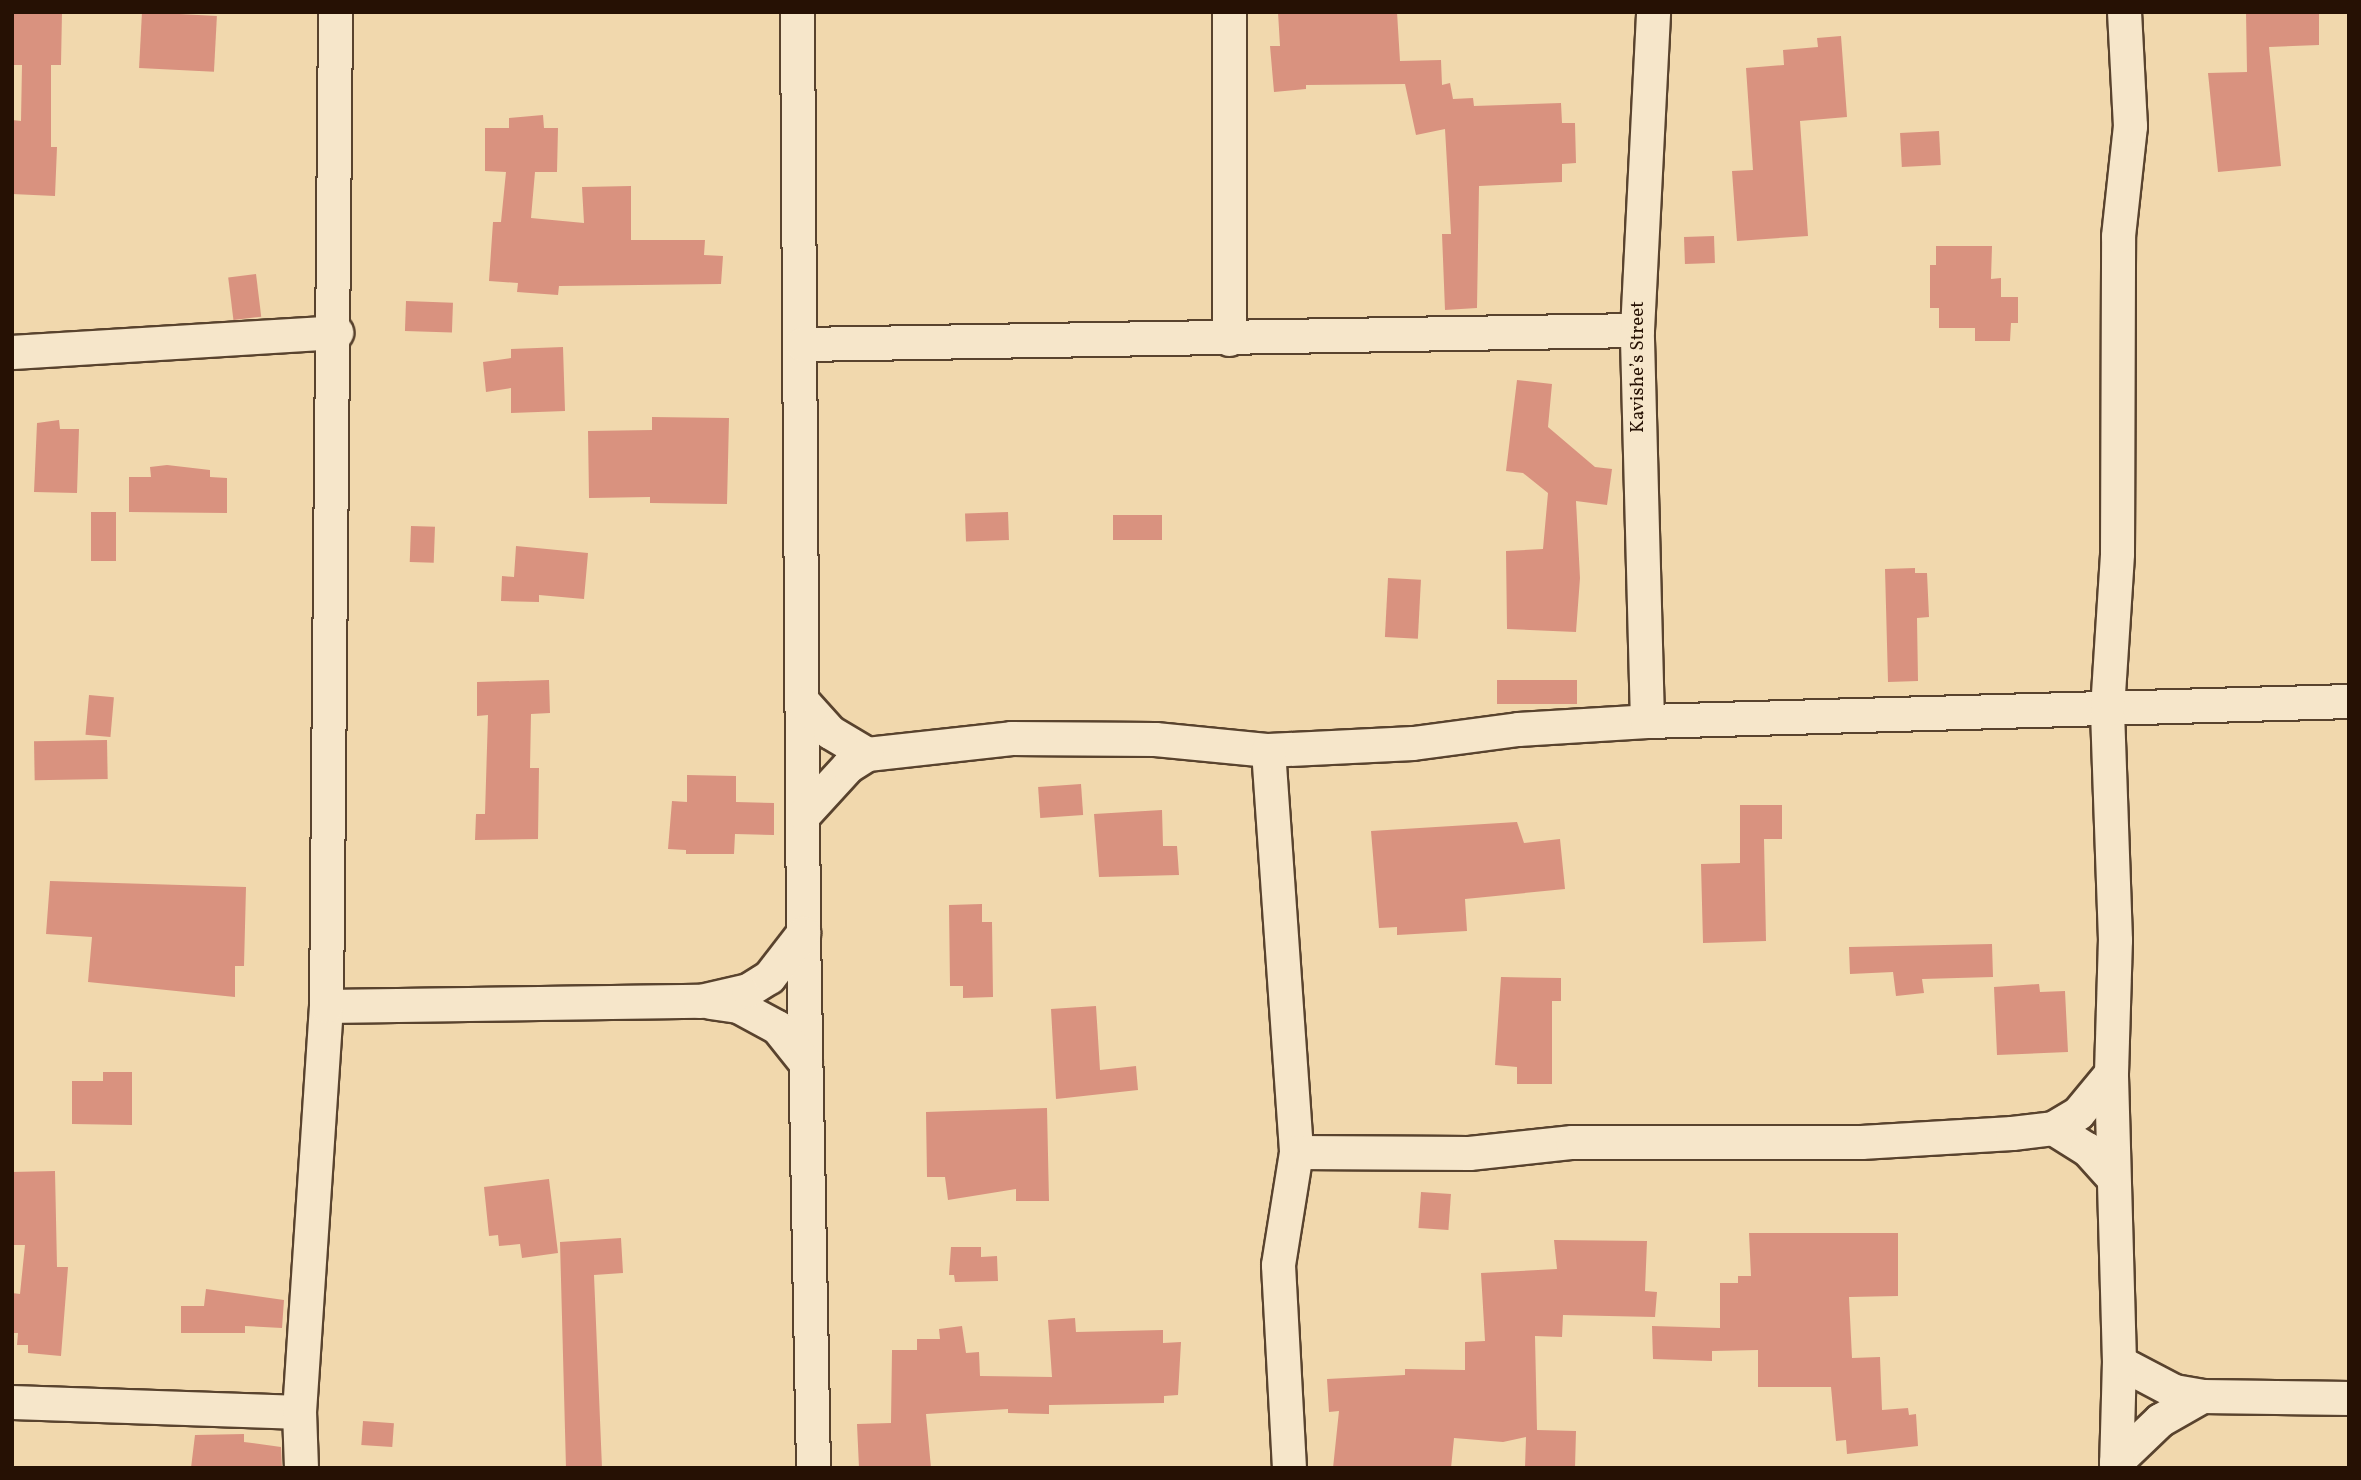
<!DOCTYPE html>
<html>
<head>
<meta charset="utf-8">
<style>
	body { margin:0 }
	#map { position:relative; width:2361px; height:1480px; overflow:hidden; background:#f1d8ad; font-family:Vollkorn,serif }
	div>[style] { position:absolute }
	.building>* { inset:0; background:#d9927f; transform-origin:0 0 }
	.roads { filter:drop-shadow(2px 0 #59432e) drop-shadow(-2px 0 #59432e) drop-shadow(0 2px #59432e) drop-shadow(0 -2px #59432e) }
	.minor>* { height:33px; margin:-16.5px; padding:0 16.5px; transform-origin:16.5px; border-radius:16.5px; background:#f6e6ca }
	span { translate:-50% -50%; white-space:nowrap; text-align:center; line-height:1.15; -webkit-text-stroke:7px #f6e6ca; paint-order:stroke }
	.street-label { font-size:19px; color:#261104 }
	.frame { position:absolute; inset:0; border:14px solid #261104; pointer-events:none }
</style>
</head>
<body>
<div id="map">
	<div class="building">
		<div style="clip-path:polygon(12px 12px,62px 12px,61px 65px,51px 65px,51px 147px,57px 147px,55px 196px,12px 194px,12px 120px,21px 121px,22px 65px,12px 65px)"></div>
		<div style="left:142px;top:12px;width:75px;height:56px;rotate:3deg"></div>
		<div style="clip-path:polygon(1278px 12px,1397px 12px,1400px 61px,1441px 60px,1442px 85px,1450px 83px,1453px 99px,1473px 98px,1474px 106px,1561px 103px,1562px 123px,1575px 123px,1576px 163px,1562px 164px,1562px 182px,1479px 186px,1477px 308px,1445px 310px,1442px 234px,1451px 234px,1445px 129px,1416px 135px,1405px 84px,1306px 85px,1306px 89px,1274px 92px,1270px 46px,1280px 46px)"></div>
		<div style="clip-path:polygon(2246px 12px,2319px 12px,2319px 45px,2269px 47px,2281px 166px,2218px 172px,2208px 73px,2247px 72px)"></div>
		<div style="clip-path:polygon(1841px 36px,1847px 117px,1800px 121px,1808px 236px,1737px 241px,1732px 171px,1753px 170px,1746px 68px,1784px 65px,1783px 50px,1818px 47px,1817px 38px)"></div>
		<div style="clip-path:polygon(543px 115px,544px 128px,558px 128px,557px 172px,535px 172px,531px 218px,584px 223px,582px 187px,631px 186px,631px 240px,705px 240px,704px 255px,723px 256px,721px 284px,559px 286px,558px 295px,517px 292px,518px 283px,489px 281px,493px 222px,501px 222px,506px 172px,485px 171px,485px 128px,509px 128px,509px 118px)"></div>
		<div style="left:1939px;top:131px;width:34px;height:39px;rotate:87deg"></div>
		<div style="left:1714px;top:236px;width:27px;height:30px;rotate:88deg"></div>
		<div style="clip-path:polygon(1936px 246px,1992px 246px,1991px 279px,2001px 278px,2001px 297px,2018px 297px,2018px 323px,2011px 323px,2010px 341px,1975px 341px,1975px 328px,1939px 328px,1939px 308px,1930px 308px,1930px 265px,1936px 265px)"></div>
		<div style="left:256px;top:274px;width:43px;height:28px;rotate:83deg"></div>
		<div style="left:406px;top:301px;width:47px;height:30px;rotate:2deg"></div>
		<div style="clip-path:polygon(563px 347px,565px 411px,511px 413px,511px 388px,486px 392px,483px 362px,511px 358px,511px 349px)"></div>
		<div style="clip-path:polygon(1517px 380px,1552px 384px,1548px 427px,1595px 467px,1612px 469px,1607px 505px,1576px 501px,1580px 578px,1576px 632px,1507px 629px,1506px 551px,1543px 549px,1548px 493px,1523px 473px,1506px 471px)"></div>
		<div style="clip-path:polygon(652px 417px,729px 418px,727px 504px,650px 503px,650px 497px,589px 498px,588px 431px,652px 430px)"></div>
		<div style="clip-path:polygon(59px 420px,60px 429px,79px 429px,77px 493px,34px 492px,37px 423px)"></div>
		<div style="clip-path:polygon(167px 465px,210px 470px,210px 477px,227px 478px,227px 513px,129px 512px,129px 477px,151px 477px,150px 467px)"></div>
		<div style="left:91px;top:512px;width:25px;height:49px"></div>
		<div style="left:1008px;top:512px;width:28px;height:43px;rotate:88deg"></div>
		<div style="left:1162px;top:515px;width:25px;height:49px;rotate:90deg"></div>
		<div style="left:411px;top:526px;width:24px;height:36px;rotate:2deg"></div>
		<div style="clip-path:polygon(516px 546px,588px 553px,584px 599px,539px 595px,539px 602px,501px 601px,502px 576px,514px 577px)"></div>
		<div style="clip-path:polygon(1915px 568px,1915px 573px,1927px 573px,1929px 617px,1917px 618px,1918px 681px,1888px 682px,1885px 569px)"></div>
		<div style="left:1388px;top:578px;width:33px;height:59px;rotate:3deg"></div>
		<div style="clip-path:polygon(549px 680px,550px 713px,531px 714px,530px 768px,539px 768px,538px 839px,475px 840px,476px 814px,485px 814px,488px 715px,477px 716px,477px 682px)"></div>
		<div style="left:1497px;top:680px;width:80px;height:24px"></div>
		<div style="left:89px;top:695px;width:25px;height:40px;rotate:5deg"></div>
		<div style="left:107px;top:740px;width:39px;height:73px;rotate:89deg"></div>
		<div style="clip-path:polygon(687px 775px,736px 776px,736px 802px,774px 803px,774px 835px,735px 834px,734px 854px,686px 854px,686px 850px,668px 849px,672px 801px,687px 802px)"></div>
		<div style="left:1081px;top:784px;width:31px;height:43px;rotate:86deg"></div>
		<div style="clip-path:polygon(1740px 805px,1782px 805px,1782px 839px,1764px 839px,1766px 941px,1703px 943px,1701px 864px,1740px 863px)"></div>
		<div style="clip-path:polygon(1162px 810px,1163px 846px,1177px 846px,1179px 875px,1099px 877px,1094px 814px)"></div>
		<div style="clip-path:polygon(1517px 822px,1524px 843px,1560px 839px,1565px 889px,1465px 899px,1467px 931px,1397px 935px,1397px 927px,1379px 928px,1371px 831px)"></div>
		<div style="clip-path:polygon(50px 881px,246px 887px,244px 966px,235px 966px,235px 997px,88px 982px,92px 937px,46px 934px)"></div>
		<div style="clip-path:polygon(982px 904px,982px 922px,992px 922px,993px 997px,963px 998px,963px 986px,950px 986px,949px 905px)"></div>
		<div style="clip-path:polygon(1992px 944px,1993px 977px,1922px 979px,1924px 993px,1896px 996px,1893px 972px,1850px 974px,1849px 947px)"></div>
		<div style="clip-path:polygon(1501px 977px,1561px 978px,1561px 1001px,1552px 1001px,1552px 1084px,1517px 1084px,1517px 1067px,1495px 1065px)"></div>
		<div style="clip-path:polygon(2039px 984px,2040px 992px,2065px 991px,2068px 1052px,1997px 1055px,1994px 987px)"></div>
		<div style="clip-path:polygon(1096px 1006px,1100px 1070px,1136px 1066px,1138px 1090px,1056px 1099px,1051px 1009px)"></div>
		<div style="clip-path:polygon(103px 1072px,132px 1072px,132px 1125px,72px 1124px,72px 1081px,103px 1081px)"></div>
		<div style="clip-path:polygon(1047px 1108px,1049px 1201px,1016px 1201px,1016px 1189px,948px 1200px,945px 1177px,927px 1177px,926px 1112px)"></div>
		<div style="clip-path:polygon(55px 1171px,57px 1267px,68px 1267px,61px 1356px,28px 1353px,28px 1345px,17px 1345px,18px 1333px,12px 1333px,12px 1293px,20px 1294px,25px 1245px,12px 1245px,12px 1172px)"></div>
		<div style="clip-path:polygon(549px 1179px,558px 1253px,522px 1258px,520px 1244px,499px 1246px,498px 1235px,489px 1236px,484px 1187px)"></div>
		<div style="left:1421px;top:1192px;width:30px;height:36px;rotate:4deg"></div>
		<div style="clip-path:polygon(1749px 1233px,1898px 1233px,1898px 1296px,1849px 1297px,1852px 1358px,1880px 1357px,1882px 1410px,1908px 1408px,1909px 1415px,1916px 1414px,1918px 1446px,1847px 1454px,1846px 1440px,1836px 1441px,1831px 1387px,1758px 1387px,1758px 1350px,1712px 1351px,1712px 1361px,1653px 1359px,1652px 1326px,1720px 1328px,1720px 1283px,1738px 1283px,1738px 1276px,1751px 1276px)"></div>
		<div style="clip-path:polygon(621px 1238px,623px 1273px,594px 1275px,602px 1468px,566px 1468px,560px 1242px)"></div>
		<div style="clip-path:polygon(1554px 1240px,1647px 1241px,1645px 1291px,1657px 1292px,1655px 1317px,1563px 1315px,1562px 1337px,1535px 1336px,1537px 1430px,1576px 1431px,1575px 1468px,1525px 1467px,1526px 1437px,1503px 1442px,1454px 1438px,1451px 1468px,1333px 1468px,1339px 1411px,1329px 1412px,1327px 1379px,1405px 1375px,1405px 1369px,1465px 1370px,1465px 1342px,1485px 1341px,1481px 1273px,1557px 1269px)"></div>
		<div style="clip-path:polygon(951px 1247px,981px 1247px,981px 1257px,997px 1256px,998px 1281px,955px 1282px,954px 1275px,949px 1275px)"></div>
		<div style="clip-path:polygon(206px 1289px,284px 1300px,282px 1328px,245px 1326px,245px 1333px,181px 1333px,181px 1306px,204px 1306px)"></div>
		<div style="clip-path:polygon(1075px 1318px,1076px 1332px,1163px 1330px,1163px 1343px,1181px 1342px,1178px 1395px,1164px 1396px,1164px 1403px,1049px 1405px,1049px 1414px,1008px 1413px,1008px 1409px,926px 1414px,931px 1468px,859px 1468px,857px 1424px,891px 1423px,892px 1350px,917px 1350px,917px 1339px,940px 1339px,939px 1329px,962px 1326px,966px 1353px,979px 1352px,980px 1376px,1052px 1377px,1048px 1320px)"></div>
		<div style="left:363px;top:1421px;width:31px;height:24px;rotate:4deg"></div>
		<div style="clip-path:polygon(244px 1434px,244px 1442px,281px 1447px,282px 1468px,191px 1468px,195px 1435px)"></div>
	</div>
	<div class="roads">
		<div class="minor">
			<div style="left:797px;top:12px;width:921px;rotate:89.63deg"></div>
			<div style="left:803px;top:933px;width:535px;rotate:88.93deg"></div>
			<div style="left:1229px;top:12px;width:327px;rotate:90deg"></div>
			<div style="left:802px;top:344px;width:835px;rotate:-0.96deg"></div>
			<div style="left:12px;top:352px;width:325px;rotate:-3.5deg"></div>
			<div style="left:804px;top:703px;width:39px;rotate:48deg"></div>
			<div style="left:830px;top:732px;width:43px;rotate:30.7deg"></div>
			<div style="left:867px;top:754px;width:145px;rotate:-6.3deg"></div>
			<div style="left:1011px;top:738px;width:144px;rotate:0.4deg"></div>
			<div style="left:1155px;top:739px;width:114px;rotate:5.6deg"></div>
			<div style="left:1268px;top:750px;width:145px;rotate:-2.8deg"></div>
			<div style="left:1413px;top:743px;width:106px;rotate:-7.6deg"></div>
			<div style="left:1518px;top:729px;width:129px;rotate:-3.5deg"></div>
			<div style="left:1647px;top:721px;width:702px;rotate:-1.63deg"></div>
			<div style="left:1647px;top:721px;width:391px;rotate:-91.5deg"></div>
			<div style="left:1637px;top:330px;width:318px;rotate:-87.1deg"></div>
			<div style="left:1268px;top:750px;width:403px;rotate:86deg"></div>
			<div style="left:1296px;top:1152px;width:114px;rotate:99.1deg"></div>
			<div style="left:1278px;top:1265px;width:203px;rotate:86.9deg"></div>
			<div style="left:804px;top:814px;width:65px;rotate:-47.5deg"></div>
			<div style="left:848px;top:766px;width:22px;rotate:-32deg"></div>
			<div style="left:710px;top:1002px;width:28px;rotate:8deg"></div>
			<div style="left:738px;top:1006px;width:44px;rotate:28.3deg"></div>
			<div style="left:777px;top:1027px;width:45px;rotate:51.3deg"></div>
			<div style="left:326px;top:1006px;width:374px;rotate:-0.8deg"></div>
			<div style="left:700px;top:1001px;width:49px;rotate:-12.9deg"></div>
			<div style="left:748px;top:990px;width:25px;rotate:-32deg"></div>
			<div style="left:769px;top:977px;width:56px;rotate:-52.3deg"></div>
			<div style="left:2053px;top:1128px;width:40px;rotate:32deg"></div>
			<div style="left:2087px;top:1149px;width:39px;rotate:48deg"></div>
			<div style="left:1296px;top:1152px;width:173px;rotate:0.3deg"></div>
			<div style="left:1469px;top:1153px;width:104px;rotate:-6.1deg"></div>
			<div style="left:1572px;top:1142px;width:289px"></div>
			<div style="left:1861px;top:1142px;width:151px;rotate:-3.4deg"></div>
			<div style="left:2012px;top:1133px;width:41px;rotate:-7deg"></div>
			<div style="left:2053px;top:1128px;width:29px;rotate:-31deg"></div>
			<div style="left:2078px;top:1113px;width:52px;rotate:-50.5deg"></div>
			<div style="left:2119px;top:1362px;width:62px;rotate:27.8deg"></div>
			<div style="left:2174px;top:1391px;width:28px;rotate:10deg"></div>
			<div style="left:2202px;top:1396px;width:147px;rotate:0.8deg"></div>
			<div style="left:12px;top:1402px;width:287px;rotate:2deg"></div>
			<div style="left:2116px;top:1462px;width:61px;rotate:-43.7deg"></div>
			<div style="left:2160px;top:1420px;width:48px;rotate:-29.7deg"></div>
			<div style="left:301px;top:1468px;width:56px;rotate:-92deg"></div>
			<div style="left:299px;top:1412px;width:407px;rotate:-86.2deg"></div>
			<div style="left:326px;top:1006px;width:994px;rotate:-89.48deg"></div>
			<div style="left:2116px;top:1468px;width:106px;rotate:-88.4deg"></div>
			<div style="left:2119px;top:1362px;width:289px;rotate:-91.6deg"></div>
			<div style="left:2111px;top:1073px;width:133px;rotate:-88.3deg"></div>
			<div style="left:2115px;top:940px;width:231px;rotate:-92deg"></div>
			<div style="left:2107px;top:709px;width:156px;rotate:-86.3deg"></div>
			<div style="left:2117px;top:553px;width:317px;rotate:-89.8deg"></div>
			<div style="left:2118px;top:236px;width:111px;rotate:-83.8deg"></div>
			<div style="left:2130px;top:126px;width:114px;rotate:-93deg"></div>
		</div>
	</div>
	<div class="street-label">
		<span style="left:1639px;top:367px;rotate:-90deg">Kavishe’s Street</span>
	</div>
	<div class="frame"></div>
</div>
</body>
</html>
